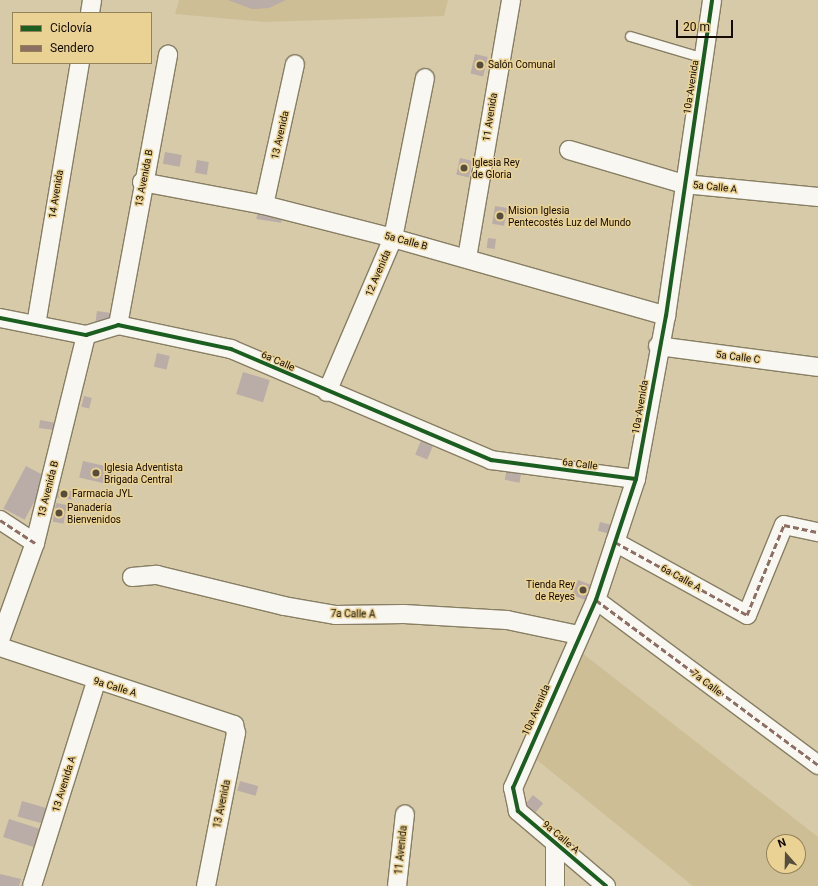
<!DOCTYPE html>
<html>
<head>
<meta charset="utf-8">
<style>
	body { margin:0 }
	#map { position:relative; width:818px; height:886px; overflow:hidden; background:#d6caa9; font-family:Roboto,sans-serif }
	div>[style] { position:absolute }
	.green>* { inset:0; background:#cebe95 }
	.building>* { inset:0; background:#baaca6; transform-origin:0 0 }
	.roads { filter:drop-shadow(1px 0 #877e63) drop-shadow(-1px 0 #877e63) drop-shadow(0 1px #877e63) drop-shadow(0 -1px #877e63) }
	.lane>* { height:9px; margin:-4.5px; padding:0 4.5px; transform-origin:4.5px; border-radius:4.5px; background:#f9f7f2 }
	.street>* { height:18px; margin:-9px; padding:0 9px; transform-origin:9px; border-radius:9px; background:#f9f7f2 }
	.quiet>* { height:3px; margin-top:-1.5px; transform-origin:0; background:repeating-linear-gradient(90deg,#8d6e63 0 6px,transparent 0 9px) }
	.cycleway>* { height:4px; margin:-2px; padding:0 2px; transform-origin:2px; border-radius:2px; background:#1b5e20 }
	.dots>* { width:11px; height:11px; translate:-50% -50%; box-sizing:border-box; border:2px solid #ead295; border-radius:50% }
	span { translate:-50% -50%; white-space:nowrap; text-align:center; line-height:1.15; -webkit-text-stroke:3px #ead295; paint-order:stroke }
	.poi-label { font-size:10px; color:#130a00 }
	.left { translate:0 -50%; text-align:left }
	.right { translate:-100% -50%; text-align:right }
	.street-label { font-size:10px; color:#130a00 }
	.legend { position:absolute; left:12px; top:12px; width:140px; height:52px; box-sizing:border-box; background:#ead295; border:1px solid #948259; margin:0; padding:5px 7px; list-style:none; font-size:12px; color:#130a00 }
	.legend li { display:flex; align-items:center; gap:8px; height:20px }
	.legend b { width:20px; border:1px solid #948259 }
	.north { position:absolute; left:766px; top:834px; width:40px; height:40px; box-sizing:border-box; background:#ead295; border:1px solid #948259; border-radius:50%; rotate:340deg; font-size:11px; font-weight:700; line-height:16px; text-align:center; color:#130a00 }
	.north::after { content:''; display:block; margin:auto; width:14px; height:18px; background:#574d3b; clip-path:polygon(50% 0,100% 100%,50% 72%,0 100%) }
	.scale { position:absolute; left:676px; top:20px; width:57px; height:18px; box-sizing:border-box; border:2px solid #130a00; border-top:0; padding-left:5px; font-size:12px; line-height:14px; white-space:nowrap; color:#130a00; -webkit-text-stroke:3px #ead295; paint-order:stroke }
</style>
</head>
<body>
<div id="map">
	<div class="green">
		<div style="clip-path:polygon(179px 0,448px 0,444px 16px,264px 22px,175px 14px)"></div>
		<div style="clip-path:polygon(evenodd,577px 649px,818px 837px,818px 886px,693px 886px,537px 760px,550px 710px,577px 649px,774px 842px,798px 842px,798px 866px,774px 866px,774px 842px)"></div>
	</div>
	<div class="building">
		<div style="clip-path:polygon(228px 0,286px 0,269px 8px,252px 9px)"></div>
		<div style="left:475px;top:54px;width:13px;height:20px;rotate:13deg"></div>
		<div style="left:165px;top:152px;width:17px;height:12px;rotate:10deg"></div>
		<div style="left:460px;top:158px;width:13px;height:17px;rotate:13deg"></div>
		<div style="left:197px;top:160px;width:12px;height:13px;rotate:9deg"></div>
		<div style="left:495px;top:206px;width:12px;height:18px;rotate:9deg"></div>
		<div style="left:258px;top:209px;width:25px;height:10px;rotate:9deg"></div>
		<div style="left:488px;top:238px;width:8px;height:10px;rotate:7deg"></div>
		<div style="left:97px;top:311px;width:14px;height:11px;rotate:8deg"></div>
		<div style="left:157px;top:353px;width:13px;height:14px;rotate:13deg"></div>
		<div style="left:243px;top:372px;width:28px;height:23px;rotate:17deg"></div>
		<div style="left:84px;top:396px;width:8px;height:11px;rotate:14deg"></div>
		<div style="clip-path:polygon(40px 420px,56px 423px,54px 430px,39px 428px)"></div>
		<div style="left:423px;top:436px;width:13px;height:20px;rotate:23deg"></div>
		<div style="left:83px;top:461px;width:31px;height:17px;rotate:13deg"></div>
		<div style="left:26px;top:466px;width:24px;height:48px;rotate:28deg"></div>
		<div style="left:507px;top:468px;width:15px;height:12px;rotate:11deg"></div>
		<div style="left:56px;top:489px;width:18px;height:8px;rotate:9deg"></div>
		<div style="left:56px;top:503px;width:11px;height:19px;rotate:10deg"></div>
		<div style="left:600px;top:522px;width:12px;height:9px;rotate:14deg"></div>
		<div style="left:578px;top:580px;width:17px;height:16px;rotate:21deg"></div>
		<div style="left:240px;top:781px;width:19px;height:10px;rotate:16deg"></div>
		<div style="left:533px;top:795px;width:13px;height:12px;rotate:39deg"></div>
		<div style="left:22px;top:801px;width:26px;height:16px;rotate:16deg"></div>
		<div style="left:9px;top:819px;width:36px;height:19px;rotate:18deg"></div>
		<div style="clip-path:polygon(0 874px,21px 879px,19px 886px,0 886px)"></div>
	</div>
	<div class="roads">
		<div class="lane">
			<div style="left:630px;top:36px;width:77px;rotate:16.6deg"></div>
		</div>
		<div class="street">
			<div style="left:90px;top:13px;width:13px;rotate:-81deg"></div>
			<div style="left:569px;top:150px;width:120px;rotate:16.5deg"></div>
			<div style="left:684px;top:184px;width:135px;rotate:5.5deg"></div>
			<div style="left:142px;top:182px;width:124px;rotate:10.7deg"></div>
			<div style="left:264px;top:205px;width:133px;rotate:14.3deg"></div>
			<div style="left:393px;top:238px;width:284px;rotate:15.9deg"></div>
			<div style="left:264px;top:205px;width:144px;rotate:-77.6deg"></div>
			<div style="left:467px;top:258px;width:262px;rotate:-80.3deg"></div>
			<div style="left:0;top:318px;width:88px;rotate:11.2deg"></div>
			<div style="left:86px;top:335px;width:34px;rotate:-17deg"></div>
			<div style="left:118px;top:325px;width:116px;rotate:12deg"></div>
			<div style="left:231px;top:349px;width:283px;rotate:23.1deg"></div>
			<div style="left:491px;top:460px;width:146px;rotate:7.5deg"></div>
			<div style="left:36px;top:325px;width:266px;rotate:-80.5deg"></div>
			<div style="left:118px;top:325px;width:275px;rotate:-79.5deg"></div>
			<div style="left:658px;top:346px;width:161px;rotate:7.5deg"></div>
			<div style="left:327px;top:392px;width:168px;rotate:-66.8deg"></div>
			<div style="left:393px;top:238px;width:163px;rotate:-78.7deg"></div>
			<div style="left:0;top:520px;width:42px;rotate:33.3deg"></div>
			<div style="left:615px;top:542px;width:151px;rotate:28.9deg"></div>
			<div style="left:747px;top:615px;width:97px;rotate:-67.7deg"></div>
			<div style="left:784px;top:525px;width:35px;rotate:12deg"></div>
			<div style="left:132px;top:577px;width:25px;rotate:-5deg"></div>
			<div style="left:157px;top:575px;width:131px;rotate:13.7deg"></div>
			<div style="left:284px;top:606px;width:53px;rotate:9.8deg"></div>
			<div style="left:336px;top:615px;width:68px;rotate:-0.8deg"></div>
			<div style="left:404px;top:614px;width:103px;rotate:3.3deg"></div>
			<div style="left:507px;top:620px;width:73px;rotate:11.9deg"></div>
			<div style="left:596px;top:600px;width:277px;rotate:36.6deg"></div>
			<div style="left:0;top:640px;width:103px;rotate:-70.2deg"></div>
			<div style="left:35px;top:543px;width:214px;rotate:-76.2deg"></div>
			<div style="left:0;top:647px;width:247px;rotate:18.4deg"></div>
			<div style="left:234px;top:725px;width:8px;rotate:76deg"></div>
			<div style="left:236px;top:733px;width:156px;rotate:101.1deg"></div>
			<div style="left:32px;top:886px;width:214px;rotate:-72.6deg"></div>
			<div style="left:397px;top:886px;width:72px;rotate:-83.7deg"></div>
			<div style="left:555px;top:886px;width:43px;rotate:-90deg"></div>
			<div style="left:606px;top:886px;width:116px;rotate:-139.6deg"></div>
			<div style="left:518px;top:811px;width:24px;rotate:-102deg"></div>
			<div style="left:513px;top:788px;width:206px;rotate:-66.2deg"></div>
			<div style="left:596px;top:600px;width:127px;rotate:-71.7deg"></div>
			<div style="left:636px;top:479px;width:166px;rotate:-79.6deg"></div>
			<div style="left:666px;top:316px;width:319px;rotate:-81.7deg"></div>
		</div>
	</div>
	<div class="quiet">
		<div style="left:0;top:520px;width:42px;rotate:33.3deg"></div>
		<div style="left:615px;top:542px;width:151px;rotate:28.9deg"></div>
		<div style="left:747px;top:615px;width:97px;rotate:-67.7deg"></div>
		<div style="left:784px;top:525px;width:35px;rotate:12deg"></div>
		<div style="left:596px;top:600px;width:277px;rotate:36.6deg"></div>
	</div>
	<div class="cycleway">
		<div style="left:0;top:318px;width:88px;rotate:11.2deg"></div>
		<div style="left:86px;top:335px;width:34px;rotate:-17deg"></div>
		<div style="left:118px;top:325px;width:116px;rotate:12deg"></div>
		<div style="left:231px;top:349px;width:283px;rotate:23.1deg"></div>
		<div style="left:491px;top:460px;width:146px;rotate:7.5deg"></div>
		<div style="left:606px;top:886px;width:116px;rotate:-139.6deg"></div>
		<div style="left:518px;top:811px;width:24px;rotate:-102deg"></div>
		<div style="left:513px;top:788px;width:206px;rotate:-66.2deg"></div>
		<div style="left:596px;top:600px;width:127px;rotate:-71.7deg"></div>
		<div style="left:636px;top:479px;width:166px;rotate:-79.6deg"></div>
		<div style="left:666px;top:316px;width:319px;rotate:-81.7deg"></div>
	</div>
	<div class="dots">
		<div style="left:480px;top:65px;background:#574d3b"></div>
		<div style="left:464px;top:168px;background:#574d3b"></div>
		<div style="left:500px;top:216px;background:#574d3b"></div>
		<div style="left:96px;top:473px;background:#574d3b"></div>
		<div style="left:64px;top:494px;background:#574d3b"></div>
		<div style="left:59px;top:513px;background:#574d3b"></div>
		<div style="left:583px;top:590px;background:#574d3b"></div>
	</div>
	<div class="poi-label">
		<span class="left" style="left:488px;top:65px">Salón Comunal</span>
		<span class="left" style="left:472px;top:168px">Iglesia Rey<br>de Gloria</span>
		<span class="left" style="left:508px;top:216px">Mision Iglesia<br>Pentecostés Luz del Mundo</span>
		<span class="left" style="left:104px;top:473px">Iglesia Adventista<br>Brigada Central</span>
		<span class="left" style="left:72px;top:494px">Farmacia JYL</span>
		<span class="left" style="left:67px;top:513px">Panadería<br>Bienvenidos</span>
		<span class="right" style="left:575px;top:590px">Tienda Rey<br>de Reyes</span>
	</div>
	<div class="street-label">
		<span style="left:691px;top:87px;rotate:-81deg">10a Avenida</span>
		<span style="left:490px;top:117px;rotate:-81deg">11 Avenida</span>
		<span style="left:280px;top:135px;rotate:-77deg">13 Avenida</span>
		<span style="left:144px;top:178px;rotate:-79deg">13 Avenida B</span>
		<span style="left:715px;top:187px;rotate:6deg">5a Calle A</span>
		<span style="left:56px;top:194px;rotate:-81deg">14 Avenida</span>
		<span style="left:406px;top:241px;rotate:15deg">5a Calle B</span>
		<span style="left:378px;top:273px;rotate:-67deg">12 Avenida</span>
		<span style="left:738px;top:357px;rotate:7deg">5a Calle C</span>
		<span style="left:278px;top:361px;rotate:24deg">6a Calle</span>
		<span style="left:640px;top:407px;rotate:-80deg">10a Avenida</span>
		<span style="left:580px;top:464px;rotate:7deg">6a Calle</span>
		<span style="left:48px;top:489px;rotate:-76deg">13 Avenida B</span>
		<span style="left:681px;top:578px;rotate:29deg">6a Calle A</span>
		<span style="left:353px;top:614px;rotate:1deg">7a Calle A</span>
		<span style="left:707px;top:683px;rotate:37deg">7a Calle</span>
		<span style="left:115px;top:687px;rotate:17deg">9a Calle A</span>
		<span style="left:536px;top:710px;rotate:-66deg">10a Avenida</span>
		<span style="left:64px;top:784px;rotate:-73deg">13 Avenida A</span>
		<span style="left:222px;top:804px;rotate:-78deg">13 Avenida</span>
		<span style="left:561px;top:837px;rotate:40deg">9a Calle A</span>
		<span style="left:401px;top:850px;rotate:-84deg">11 Avenida</span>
	</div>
	<ul class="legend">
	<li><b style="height:5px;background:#1b5e20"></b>Ciclovía</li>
	<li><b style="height:5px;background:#8d6e63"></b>Sendero</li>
	</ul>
	<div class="north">N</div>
	<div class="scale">20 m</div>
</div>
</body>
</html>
